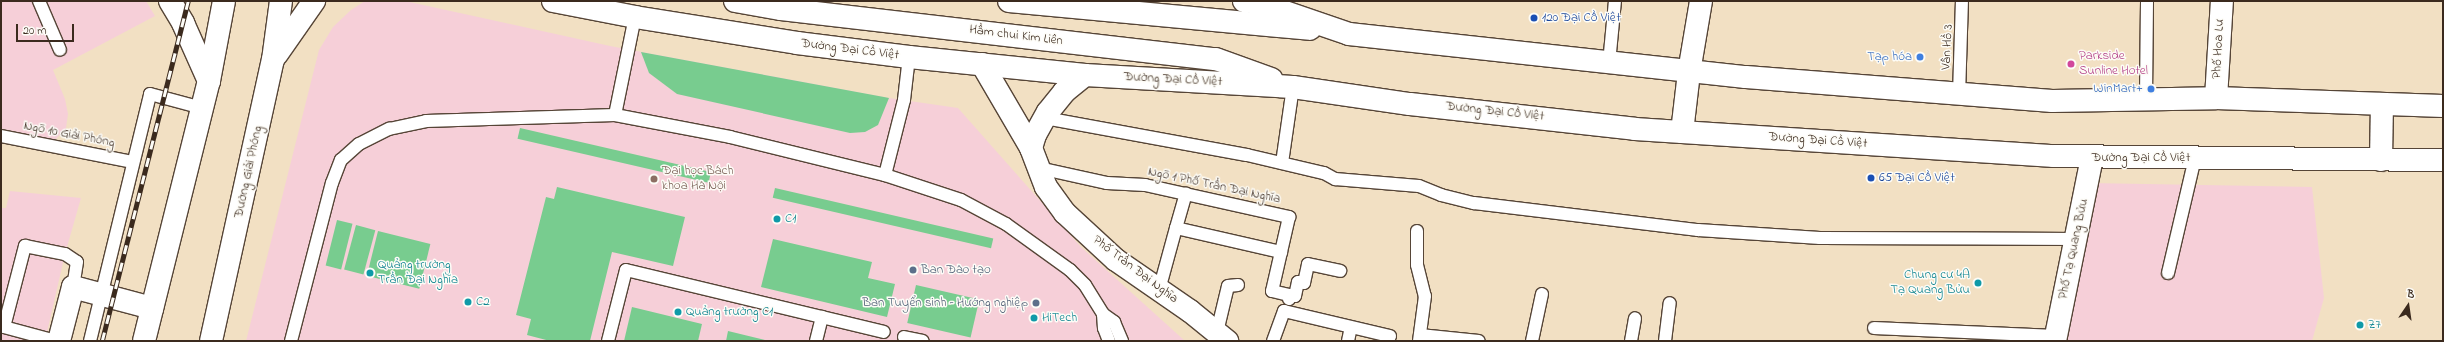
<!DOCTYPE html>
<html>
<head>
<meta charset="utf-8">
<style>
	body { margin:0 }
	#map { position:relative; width:2444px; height:342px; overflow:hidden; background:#f2e0c3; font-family:"Indie Flower",sans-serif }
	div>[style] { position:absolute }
	.built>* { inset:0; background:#f6cfd8 }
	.green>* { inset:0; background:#78cc8f; transform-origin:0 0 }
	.roads { filter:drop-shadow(1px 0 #564537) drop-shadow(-1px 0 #564537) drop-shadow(0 1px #564537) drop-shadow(0 -1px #564537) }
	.lane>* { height:12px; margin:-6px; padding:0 6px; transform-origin:6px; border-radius:6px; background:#fff }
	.street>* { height:22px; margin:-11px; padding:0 11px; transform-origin:11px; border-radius:11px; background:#fff }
	.secondary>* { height:22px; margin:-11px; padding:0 11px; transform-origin:11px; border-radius:11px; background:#fff }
	.primary>* { height:22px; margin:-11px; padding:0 11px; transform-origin:11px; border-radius:11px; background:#fff }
	.rail>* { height:4.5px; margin-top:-2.25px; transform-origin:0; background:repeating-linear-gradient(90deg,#fdfcf7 0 9px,#3b2a1e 0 18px); box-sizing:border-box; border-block:1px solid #3b2a1e }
	.dots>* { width:11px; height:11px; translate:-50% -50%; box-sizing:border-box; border:2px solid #fdfcf7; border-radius:50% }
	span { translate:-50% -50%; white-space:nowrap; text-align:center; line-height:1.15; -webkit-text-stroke:3px #fdfcf7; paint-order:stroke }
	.transit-label { font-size:13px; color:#164399 }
	.left { translate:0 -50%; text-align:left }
	.street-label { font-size:13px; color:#3b2a1e }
	.shop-label { font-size:13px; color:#366cbe }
	.right { translate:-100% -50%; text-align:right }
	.hotel-label { font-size:13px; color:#b23c85 }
	.education-label { font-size:13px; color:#785e54 }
	.culture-label { font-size:13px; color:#0d838f }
	.service-label { font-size:13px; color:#4e5e75 }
	.frame { position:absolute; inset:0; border:2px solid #3b2a1e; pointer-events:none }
	.north { position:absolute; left:2388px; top:286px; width:40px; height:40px; -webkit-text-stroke:3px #fdfcf7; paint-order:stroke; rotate:13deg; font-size:11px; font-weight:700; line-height:16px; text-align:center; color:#3b2a1e }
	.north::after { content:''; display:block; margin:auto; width:14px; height:18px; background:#3b2a1e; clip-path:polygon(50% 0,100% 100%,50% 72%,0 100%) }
	.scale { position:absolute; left:16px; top:24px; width:58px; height:18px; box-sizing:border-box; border:2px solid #3b2a1e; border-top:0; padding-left:5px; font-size:12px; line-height:14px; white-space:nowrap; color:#3b2a1e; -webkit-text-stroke:3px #fdfcf7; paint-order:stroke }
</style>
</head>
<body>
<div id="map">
	<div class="built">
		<div style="clip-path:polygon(1px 1px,146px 1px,155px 16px,53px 70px,65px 99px,68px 114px,66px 128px,56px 139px,45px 141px,1px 131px)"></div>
		<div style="clip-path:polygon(365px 1px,405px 1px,610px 46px,889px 98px,958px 108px,1081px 247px,1185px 341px,246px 341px,319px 50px,333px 27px,351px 10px)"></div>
		<div style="clip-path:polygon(2088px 183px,2312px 187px,2324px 298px,2312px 341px,2055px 341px)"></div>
		<div style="clip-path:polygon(10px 191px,81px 198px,65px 254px,45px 341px,1px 341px,1px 208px,6px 208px)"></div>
	</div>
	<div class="green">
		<div style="clip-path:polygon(641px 52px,884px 97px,889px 98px,878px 125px,865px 132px,850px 133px,677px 94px,649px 73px)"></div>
		<div style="left:520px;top:128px;width:196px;height:11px;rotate:13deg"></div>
		<div style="clip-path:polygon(557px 187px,685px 217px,673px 266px,612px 252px,590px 341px,550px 341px,527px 335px,531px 319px,516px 315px,546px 197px,554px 199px)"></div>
		<div style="left:775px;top:188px;width:224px;height:10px;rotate:13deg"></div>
		<div style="left:337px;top:220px;width:16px;height:47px;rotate:14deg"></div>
		<div style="left:356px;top:225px;width:20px;height:46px;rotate:15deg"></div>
		<div style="left:378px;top:231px;width:54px;height:46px;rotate:14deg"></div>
		<div style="clip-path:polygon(773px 239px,872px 262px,868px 278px,895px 284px,887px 317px,761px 287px)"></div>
		<div style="left:916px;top:285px;width:65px;height:39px;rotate:13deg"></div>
		<div style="clip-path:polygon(632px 307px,702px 324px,698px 341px,624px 341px)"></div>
		<div style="clip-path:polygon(728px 331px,769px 341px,726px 341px)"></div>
	</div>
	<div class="roads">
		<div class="lane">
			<div style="left:39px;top:1px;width:53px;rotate:66.8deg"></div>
			<div style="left:1609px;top:63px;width:62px;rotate:-84.5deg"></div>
			<div style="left:1959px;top:95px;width:94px;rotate:-88.2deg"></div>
			<div style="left:2146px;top:97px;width:96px;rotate:-89.4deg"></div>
			<div style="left:615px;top:115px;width:100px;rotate:-78.5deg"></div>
			<div style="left:1045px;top:118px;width:205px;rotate:10.4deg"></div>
			<div style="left:1247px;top:155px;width:79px;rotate:13.2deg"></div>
			<div style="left:1324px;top:173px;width:13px;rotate:29deg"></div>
			<div style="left:1335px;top:179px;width:84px;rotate:4.8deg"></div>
			<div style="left:1419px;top:186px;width:24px;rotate:22deg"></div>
			<div style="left:1441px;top:195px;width:34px;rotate:14deg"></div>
			<div style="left:1474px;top:203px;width:226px;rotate:6.9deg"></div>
			<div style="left:1698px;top:230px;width:122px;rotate:3.8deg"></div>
			<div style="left:1820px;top:238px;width:257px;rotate:0.2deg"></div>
			<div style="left:1px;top:136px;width:134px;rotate:11.2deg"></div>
			<div style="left:1282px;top:163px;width:77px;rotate:-81.8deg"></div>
			<div style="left:1039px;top:168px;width:70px;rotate:12.4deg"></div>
			<div style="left:1107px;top:183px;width:38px;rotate:3deg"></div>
			<div style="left:1145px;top:185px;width:148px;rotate:12.5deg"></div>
			<div style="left:1289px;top:217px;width:76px;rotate:102.9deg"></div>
			<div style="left:1272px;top:291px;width:18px;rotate:13deg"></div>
			<div style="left:885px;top:175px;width:77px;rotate:-75.8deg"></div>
			<div style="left:904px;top:100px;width:43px;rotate:-83.4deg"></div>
			<div style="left:1176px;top:228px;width:36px;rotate:-74deg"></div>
			<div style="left:1417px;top:231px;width:34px;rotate:90deg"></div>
			<div style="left:1417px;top:265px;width:32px;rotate:76deg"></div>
			<div style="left:1425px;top:296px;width:45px;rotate:97.6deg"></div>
			<div style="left:2168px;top:273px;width:118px;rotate:-76.8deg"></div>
			<div style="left:1159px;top:290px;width:64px;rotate:-74.7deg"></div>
			<div style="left:1176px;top:228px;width:108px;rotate:12.9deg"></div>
			<div style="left:1289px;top:299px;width:4px;rotate:-76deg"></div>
			<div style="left:1290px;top:295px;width:5px;rotate:11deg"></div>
			<div style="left:1295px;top:296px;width:14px;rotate:-78deg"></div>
			<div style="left:1298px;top:282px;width:6px;rotate:9deg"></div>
			<div style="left:1304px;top:283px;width:19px;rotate:-78deg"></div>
			<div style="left:1308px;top:264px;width:33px;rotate:12deg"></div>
			<div style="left:1103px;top:314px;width:14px;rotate:86deg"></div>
			<div style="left:1104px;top:328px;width:14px;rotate:69deg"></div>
			<div style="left:1874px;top:328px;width:182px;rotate:2.5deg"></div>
			<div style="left:1217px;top:332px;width:47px;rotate:-76.6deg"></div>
			<div style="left:1228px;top:286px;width:10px;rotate:-6deg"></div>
			<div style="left:1420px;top:335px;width:59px;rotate:5.8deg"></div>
			<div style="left:904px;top:337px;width:19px;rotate:12deg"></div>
			<div style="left:56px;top:341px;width:54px;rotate:-164.9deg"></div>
			<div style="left:4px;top:327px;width:84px;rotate:-75.5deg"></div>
			<div style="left:25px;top:246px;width:41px;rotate:11.3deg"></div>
			<div style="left:65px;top:254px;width:14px;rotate:34deg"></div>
			<div style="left:77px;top:262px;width:25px;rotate:99deg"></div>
			<div style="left:90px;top:341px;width:254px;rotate:-76.3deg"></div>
			<div style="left:150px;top:94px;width:54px;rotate:15.1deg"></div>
			<div style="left:291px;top:341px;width:163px;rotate:-75.5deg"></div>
			<div style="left:332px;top:183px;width:25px;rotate:-69deg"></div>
			<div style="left:341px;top:160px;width:24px;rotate:-42deg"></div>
			<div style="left:359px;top:144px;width:34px;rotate:-27deg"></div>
			<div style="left:389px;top:129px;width:38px;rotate:-12deg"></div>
			<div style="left:426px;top:121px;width:189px;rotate:-1.8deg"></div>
			<div style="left:615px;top:115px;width:117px;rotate:10.8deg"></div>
			<div style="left:730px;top:137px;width:160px;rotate:13.8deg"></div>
			<div style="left:885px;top:175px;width:80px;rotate:18.2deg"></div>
			<div style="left:961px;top:200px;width:51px;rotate:28.1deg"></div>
			<div style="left:1006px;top:224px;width:79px;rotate:35.7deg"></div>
			<div style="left:1070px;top:270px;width:21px;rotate:45deg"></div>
			<div style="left:1085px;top:285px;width:34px;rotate:58deg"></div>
			<div style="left:1103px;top:314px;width:14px;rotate:36deg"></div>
			<div style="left:1114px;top:322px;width:21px;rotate:67deg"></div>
			<div style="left:608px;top:341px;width:73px;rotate:-75.8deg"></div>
			<div style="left:626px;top:270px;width:265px;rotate:13.5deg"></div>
			<div style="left:816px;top:341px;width:25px;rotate:-76deg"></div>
			<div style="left:1273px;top:341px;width:32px;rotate:-70deg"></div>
			<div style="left:1284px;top:311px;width:109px;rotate:13.3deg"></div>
			<div style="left:1348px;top:341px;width:14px;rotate:-78deg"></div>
			<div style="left:1532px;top:341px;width:48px;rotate:-78deg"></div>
			<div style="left:1631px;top:341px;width:23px;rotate:-80deg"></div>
			<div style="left:1665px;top:341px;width:38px;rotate:-83deg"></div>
		</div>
		<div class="street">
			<div style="left:2216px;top:98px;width:97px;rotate:-86.5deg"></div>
			<div style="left:59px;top:341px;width:56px;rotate:-75.5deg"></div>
			<div style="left:73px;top:287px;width:82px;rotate:14.9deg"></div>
		</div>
		<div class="secondary">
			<div style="left:982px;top:64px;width:97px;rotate:59.7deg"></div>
			<div style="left:1031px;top:148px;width:42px;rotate:69deg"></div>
			<div style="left:1046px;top:187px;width:32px;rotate:54deg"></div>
			<div style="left:1065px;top:213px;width:69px;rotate:42.7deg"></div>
			<div style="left:1116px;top:260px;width:90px;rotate:34.6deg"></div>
			<div style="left:1190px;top:311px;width:48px;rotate:39deg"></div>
			<div style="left:1682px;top:132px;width:60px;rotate:-83.3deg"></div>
			<div style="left:1689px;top:72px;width:72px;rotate:-80.4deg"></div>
			<div style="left:1031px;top:148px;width:14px;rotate:-73deg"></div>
			<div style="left:1035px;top:135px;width:26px;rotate:-61deg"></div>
			<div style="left:1048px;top:112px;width:26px;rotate:-51deg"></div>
			<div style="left:1064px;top:92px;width:27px;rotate:-39deg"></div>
			<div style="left:2055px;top:341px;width:188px;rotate:-78.6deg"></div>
		</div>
		<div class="primary">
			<div style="left:170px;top:1px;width:26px;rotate:59deg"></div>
			<div style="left:183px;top:23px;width:64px;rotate:65.9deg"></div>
			<div style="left:553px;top:1px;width:84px;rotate:11deg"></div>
			<div style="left:635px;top:17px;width:164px;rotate:9.1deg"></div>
			<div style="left:797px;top:43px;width:113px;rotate:7.1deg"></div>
			<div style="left:909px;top:57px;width:177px;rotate:5.8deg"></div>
			<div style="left:1085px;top:75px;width:208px;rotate:3.3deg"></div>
			<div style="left:1293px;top:87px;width:118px;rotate:8.3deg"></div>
			<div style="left:1410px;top:104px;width:226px;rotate:6.3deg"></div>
			<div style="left:1635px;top:129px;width:420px;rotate:3.7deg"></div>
			<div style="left:2054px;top:156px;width:389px;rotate:0.6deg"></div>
			<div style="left:735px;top:1px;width:47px;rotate:9.9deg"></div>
			<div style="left:781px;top:9px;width:438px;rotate:6.6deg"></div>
			<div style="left:1216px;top:59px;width:59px;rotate:20deg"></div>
			<div style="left:1009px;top:1px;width:302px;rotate:5.3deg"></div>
			<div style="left:1244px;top:1px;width:15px;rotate:8deg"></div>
			<div style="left:1259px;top:3px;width:95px;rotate:19deg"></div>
			<div style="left:1349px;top:34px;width:399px;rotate:6.2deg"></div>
			<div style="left:1746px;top:77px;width:307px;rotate:4.5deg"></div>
			<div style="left:2052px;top:101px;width:164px;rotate:-1deg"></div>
			<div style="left:2216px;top:98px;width:227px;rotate:2deg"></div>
			<div style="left:277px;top:54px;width:65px;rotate:-55.1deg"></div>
			<div style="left:2381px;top:160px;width:56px;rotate:-89deg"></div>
			<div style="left:144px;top:341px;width:268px;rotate:-76deg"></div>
			<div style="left:209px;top:81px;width:81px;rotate:-79.4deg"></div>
			<div style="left:211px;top:341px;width:288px;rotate:-77.6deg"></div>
			<div style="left:273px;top:60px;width:60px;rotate:-82.3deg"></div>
		</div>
	</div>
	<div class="rail">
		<div style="left:102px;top:341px;width:351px;rotate:-75.8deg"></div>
	</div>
	<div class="dots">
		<div style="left:1534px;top:18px;background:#1a4fb4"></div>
		<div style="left:1920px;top:57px;background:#3f7fe0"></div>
		<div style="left:2071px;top:64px;background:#d1479c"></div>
		<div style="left:2151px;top:89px;background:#3f7fe0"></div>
		<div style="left:1871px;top:178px;background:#1a4fb4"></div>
		<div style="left:654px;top:179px;background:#8d6e63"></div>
		<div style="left:777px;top:219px;background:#0f9aa8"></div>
		<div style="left:913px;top:270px;background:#5c6f8a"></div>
		<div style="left:370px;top:273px;background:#0f9aa8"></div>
		<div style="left:1978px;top:283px;background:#0f9aa8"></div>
		<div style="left:468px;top:302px;background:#0f9aa8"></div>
		<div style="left:1036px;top:303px;background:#5c6f8a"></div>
		<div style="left:678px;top:312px;background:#0f9aa8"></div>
		<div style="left:1034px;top:318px;background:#0f9aa8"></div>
		<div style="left:2360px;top:325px;background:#0f9aa8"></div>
	</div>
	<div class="transit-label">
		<span class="left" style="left:1542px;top:18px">120 Đại Cồ Việt</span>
		<span class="left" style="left:1879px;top:178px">65 Đại Cồ Việt</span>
	</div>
	<div class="street-label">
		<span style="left:1016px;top:36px;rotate:7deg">Hầm chui Kim Liên</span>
		<span style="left:1948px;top:47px;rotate:-87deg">Vân Hồ 3</span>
		<span style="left:2219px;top:49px;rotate:-87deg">Phố Hoa Lư</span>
		<span style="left:850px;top:50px;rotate:7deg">Đường Đại Cồ Việt</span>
		<span style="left:1173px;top:80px;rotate:3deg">Đường Đại Cồ Việt</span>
		<span style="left:1495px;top:112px;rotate:6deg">Đường Đại Cồ Việt</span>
		<span style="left:69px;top:135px;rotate:11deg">Ngõ 10 Giải Phóng</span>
		<span style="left:1818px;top:141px;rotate:4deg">Đường Đại Cồ Việt</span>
		<span style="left:2141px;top:158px">Đường Đại Cồ Việt</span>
		<span style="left:249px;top:172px;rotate:-78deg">Đường Giải Phóng</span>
		<span style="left:1214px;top:186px;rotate:12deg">Ngõ 1 Phố Trần Đại Nghĩa</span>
		<span style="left:2074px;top:249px;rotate:-78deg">Phố Tạ Quang Bửu</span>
		<span style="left:1135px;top:270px;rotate:37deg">Phố Trần Đại Nghĩa</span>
	</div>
	<div class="shop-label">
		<span class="right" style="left:1912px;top:57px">Tạp hóa</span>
		<span class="right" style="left:2143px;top:89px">WinMart+</span>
	</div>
	<div class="hotel-label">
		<span class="left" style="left:2079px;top:64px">Parkside<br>Sunline Hotel</span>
	</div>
	<div class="education-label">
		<span class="left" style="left:662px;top:179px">Đại học Bách<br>khoa Hà Nội</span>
	</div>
	<div class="culture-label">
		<span class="left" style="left:785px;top:219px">C1</span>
		<span class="left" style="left:378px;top:273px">Quảng trường<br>Trần Đại Nghĩa</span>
		<span class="right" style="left:1970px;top:283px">Chung cư 4A<br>Tạ Quang Bửu</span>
		<span class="left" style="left:476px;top:302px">C2</span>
		<span class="left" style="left:686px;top:312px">Quảng trường C1</span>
		<span class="left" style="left:1042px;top:318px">HiTech</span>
		<span class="left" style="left:2368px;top:325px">Z7</span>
	</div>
	<div class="service-label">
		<span class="left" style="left:921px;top:270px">Ban Đào tạo</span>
		<span class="right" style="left:1028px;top:303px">Ban Tuyển sinh – Hướng nghiệp</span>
	</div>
	<div class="frame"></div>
	<div class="north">B</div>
	<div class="scale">20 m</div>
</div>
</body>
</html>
